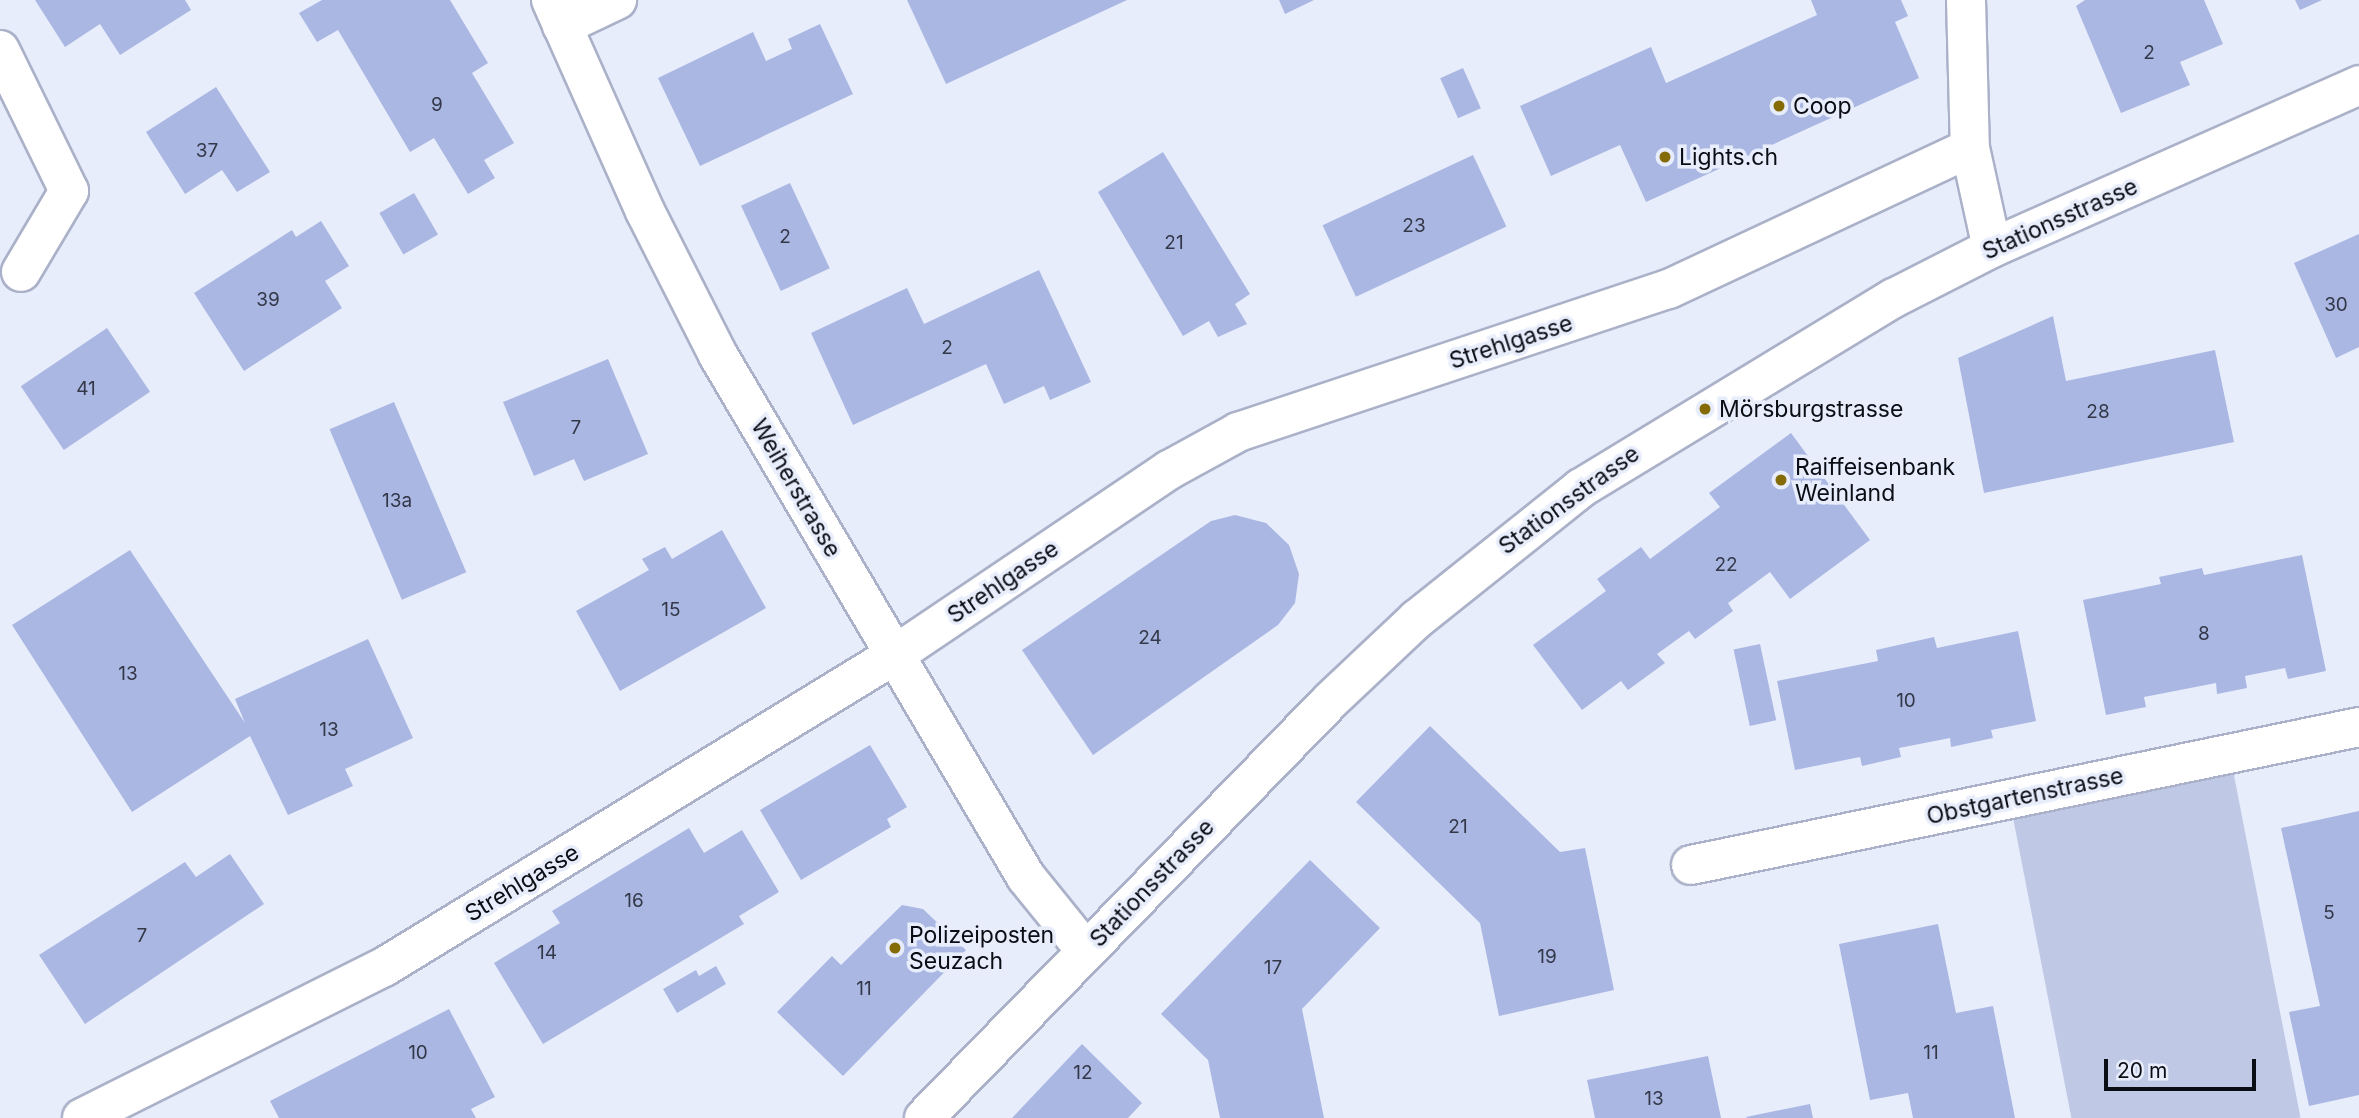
<!DOCTYPE html>
<html>
<head>
<meta charset="utf-8">
<style>
	body { margin:0 }
	#map { position:relative; width:2359px; height:1118px; overflow:hidden; background:#e8edfc; font-family:Inter,sans-serif }
	div>[style] { position:absolute }
	.green>* { inset:0; background:#bfc8e5; transform-origin:0 0 }
	.building>* { inset:0; background:#aab7e2; transform-origin:0 0 }
	.roads { filter:drop-shadow(2px 0 #aab1c8) drop-shadow(-2px 0 #aab1c8) drop-shadow(0 2px #aab1c8) drop-shadow(0 -2px #aab1c8) }
	.minor>* { height:38px; margin:-19px; padding:0 19px; transform-origin:19px; border-radius:19px; background:#fff }
	.secondary>* { height:38px; margin:-19px; padding:0 19px; transform-origin:19px; border-radius:19px; background:#fff }
	.dots>* { width:19px; height:19px; translate:-50% -50%; box-sizing:border-box; border:4px solid #e8edfc; border-radius:50% }
	span { translate:-50% -50%; white-space:nowrap; text-align:center; line-height:1.15; -webkit-text-stroke:7px #e8edfc; paint-order:stroke }
	.number-label { font-size:19px; color:#333848 }
	.number-label span { -webkit-text-stroke-width:0 }
	.poi-label { font-size:23px; color:#0b0d15 }
	.left { translate:0 -50%; text-align:left }
	.street-label { font-size:23px; color:#0b0d15 }
	.scale { position:absolute; left:2104px; top:1059px; width:152px; height:32px; box-sizing:border-box; border:4px solid #0b0d15; border-top:0; padding-left:9px; font-size:21px; line-height:24px; white-space:nowrap; color:#0b0d15; -webkit-text-stroke:5px #e8edfc; paint-order:stroke }
</style>
</head>
<body>
<div id="map">
	<div class="green">
		<div style="left:2232px;top:765px;width:359px;height:225px;rotate:79deg"></div>
	</div>
	<div class="building">
		<div style="clip-path:polygon(35px 0,185px 0,191px 10px,120px 55px,100px 24px,65px 47px)"></div>
		<div style="clip-path:polygon(322px 0,450px 0,488px 63px,472px 73px,514px 143px,484px 160px,495px 178px,468px 194px,434px 138px,410px 152px,338px 30px,317px 42px,299px 13px)"></div>
		<div style="clip-path:polygon(907px 0,1127px 0,946px 84px)"></div>
		<div style="clip-path:polygon(1279px 0,1314px 0,1285px 14px)"></div>
		<div style="clip-path:polygon(1811px 0,1901px 0,1908px 16px,1895px 22px,1919px 78px,1646px 202px,1620px 145px,1551px 176px,1520px 106px,1651px 47px,1666px 83px,1817px 15px)"></div>
		<div style="clip-path:polygon(2085px 0,2204px 0,2223px 44px,2180px 62px,2190px 85px,2121px 113px,2076px 6px)"></div>
		<div style="clip-path:polygon(2295px 0,2322px 0,2300px 10px)"></div>
		<div style="clip-path:polygon(820px 24px,853px 94px,700px 166px,658px 78px,753px 32px,766px 61px,792px 49px,788px 39px)"></div>
		<div style="left:1463px;top:68px;width:44px;height:25px;rotate:66deg"></div>
		<div style="clip-path:polygon(216px 87px,270px 172px,237px 192px,222px 170px,185px 194px,146px 132px)"></div>
		<div style="clip-path:polygon(1163px 152px,1250px 294px,1235px 304px,1247px 324px,1218px 337px,1209px 321px,1183px 336px,1098px 192px)"></div>
		<div style="left:1473px;top:155px;width:79px;height:166px;rotate:65deg"></div>
		<div style="left:790px;top:183px;width:94px;height:54px;rotate:65deg"></div>
		<div style="left:414px;top:193px;width:48px;height:40px;rotate:60deg"></div>
		<div style="clip-path:polygon(321px 221px,349px 266px,325px 281px,342px 308px,244px 371px,194px 293px,292px 230px,296px 237px)"></div>
		<div style="clip-path:polygon(2359px 234px,2359px 347px,2336px 358px,2294px 263px)"></div>
		<div style="clip-path:polygon(1039px 270px,1091px 382px,1050px 400px,1044px 386px,1004px 404px,986px 364px,853px 425px,811px 333px,907px 288px,924px 324px)"></div>
		<div style="clip-path:polygon(2053px 316px,2066px 381px,2215px 350px,2234px 442px,1984px 493px,1958px 358px)"></div>
		<div style="left:107px;top:328px;width:77px;height:104px;rotate:56deg"></div>
		<div style="clip-path:polygon(608px 359px,648px 454px,584px 481px,574px 459px,534px 476px,503px 402px)"></div>
		<div style="left:394px;top:402px;width:185px;height:70px;rotate:67deg"></div>
		<div style="clip-path:polygon(1791px 433px,1870px 540px,1790px 599px,1770px 572px,1728px 603px,1733px 611px,1695px 639px,1689px 631px,1657px 654px,1665px 663px,1628px 690px,1621px 681px,1582px 710px,1533px 645px,1606px 591px,1597px 579px,1641px 547px,1650px 559px,1720px 507px,1709px 493px)"></div>
		<div style="clip-path:polygon(1235px 515px,1266px 523px,1289px 545px,1299px 574px,1295px 603px,1278px 625px,1093px 755px,1022px 650px,1211px 521px)"></div>
		<div style="clip-path:polygon(722px 530px,766px 608px,620px 691px,576px 611px,649px 570px,642px 559px,665px 547px,672px 559px)"></div>
		<div style="clip-path:polygon(130px 550px,245px 723px,235px 699px,368px 639px,413px 738px,345px 769px,353px 786px,288px 815px,250px 736px,132px 812px,12px 625px)"></div>
		<div style="clip-path:polygon(2302px 555px,2326px 671px,2288px 679px,2285px 668px,2245px 676px,2247px 688px,2217px 694px,2216px 683px,2144px 697px,2146px 707px,2106px 715px,2083px 600px,2161px 584px,2159px 577px,2202px 568px,2204px 575px)"></div>
		<div style="clip-path:polygon(2018px 631px,2036px 721px,1991px 730px,1993px 738px,1951px 747px,1950px 738px,1899px 748px,1901px 757px,1862px 766px,1860px 757px,1795px 770px,1777px 681px,1878px 661px,1876px 650px,1934px 637px,1937px 648px)"></div>
		<div style="left:1760px;top:644px;width:78px;height:27px;rotate:78deg"></div>
		<div style="clip-path:polygon(1430px 726px,1560px 852px,1585px 848px,1614px 990px,1499px 1016px,1480px 923px,1356px 802px)"></div>
		<div style="clip-path:polygon(870px 745px,907px 807px,887px 819px,891px 827px,801px 880px,760px 810px)"></div>
		<div style="clip-path:polygon(2359px 811px,2359px 1095px,2309px 1106px,2289px 1012px,2320px 1006px,2281px 828px)"></div>
		<div style="clip-path:polygon(689px 828px,704px 853px,742px 830px,779px 892px,739px 916px,744px 924px,543px 1044px,494px 963px,560px 923px,552px 911px)"></div>
		<div style="clip-path:polygon(230px 854px,264px 904px,85px 1024px,39px 955px,185px 862px,196px 877px)"></div>
		<div style="clip-path:polygon(1310px 860px,1380px 928px,1302px 1009px,1324px 1118px,1220px 1118px,1208px 1060px,1161px 1014px)"></div>
		<div style="clip-path:polygon(902px 905px,923px 909px,966px 950px,843px 1076px,777px 1012px,832px 956px,841px 965px)"></div>
		<div style="clip-path:polygon(1938px 924px,1956px 1013px,1993px 1006px,2015px 1118px,1913px 1118px,1908px 1093px,1870px 1100px,1839px 944px)"></div>
		<div style="clip-path:polygon(716px 966px,726px 984px,677px 1013px,663px 989px,696px 970px,699px 976px)"></div>
		<div style="clip-path:polygon(449px 1009px,495px 1097px,471px 1109px,476px 1118px,279px 1118px,270px 1101px)"></div>
		<div style="clip-path:polygon(1082px 1044px,1142px 1103px,1128px 1118px,1012px 1118px)"></div>
		<div style="clip-path:polygon(1708px 1056px,1721px 1118px,1595px 1118px,1587px 1080px)"></div>
		<div style="clip-path:polygon(1810px 1104px,1813px 1118px,1747px 1118px,1746px 1117px)"></div>
	</div>
	<div class="roads">
		<div class="minor">
			<div style="left:551px;top:0;width:231px;rotate:66deg"></div>
			<div style="left:645px;top:211px;width:161px;rotate:63.1deg"></div>
			<div style="left:718px;top:355px;width:606px;rotate:59.46deg"></div>
			<div style="left:1026px;top:877px;width:95px;rotate:51deg"></div>
			<div style="left:1966px;top:0;width:148px;rotate:88.5deg"></div>
			<div style="left:1970px;top:148px;width:102px;rotate:77.6deg"></div>
			<div style="left:562px;top:26px;width:61px;rotate:-25.3deg"></div>
			<div style="left:0;top:50px;width:157px;rotate:63.9deg"></div>
			<div style="left:69px;top:191px;width:94px;rotate:120.7deg"></div>
			<div style="left:1691px;top:865px;width:682px;rotate:-11.67deg"></div>
			<div style="left:82px;top:1118px;width:338px;rotate:-26.6deg"></div>
			<div style="left:384px;top:967px;width:596px;rotate:-31.43deg"></div>
			<div style="left:893px;top:656px;width:333px;rotate:-34deg"></div>
			<div style="left:1169px;top:470px;width:79px;rotate:-28.8deg"></div>
			<div style="left:1238px;top:432px;width:454px;rotate:-18.4deg"></div>
			<div style="left:1669px;top:289px;width:332px;rotate:-25.1deg"></div>
		</div>
		<div class="secondary">
			<div style="left:924px;top:1118px;width:583px;rotate:-45.76deg"></div>
			<div style="left:1331px;top:700px;width:118px;rotate:-43.3deg"></div>
			<div style="left:1417px;top:619px;width:210px;rotate:-38.6deg"></div>
			<div style="left:1581px;top:488px;width:366px;rotate:-31.3deg"></div>
			<div style="left:1894px;top:298px;width:110px;rotate:-27deg"></div>
			<div style="left:1992px;top:248px;width:402px;rotate:-23.9deg"></div>
		</div>
	</div>
	<div class="dots">
		<div style="left:1779px;top:106px;background:#856b06"></div>
		<div style="left:1665px;top:157px;background:#856b06"></div>
		<div style="left:1705px;top:409px;background:#856b06"></div>
		<div style="left:1781px;top:480px;background:#856b06"></div>
		<div style="left:895px;top:948px;background:#856b06"></div>
	</div>
	<div class="number-label">
		<span style="left:2149px;top:53px">2</span>
		<span style="left:437px;top:105px">9</span>
		<span style="left:207px;top:151px">37</span>
		<span style="left:1414px;top:226px">23</span>
		<span style="left:785px;top:237px">2</span>
		<span style="left:1174px;top:243px">21</span>
		<span style="left:268px;top:300px">39</span>
		<span style="left:2336px;top:305px">30</span>
		<span style="left:947px;top:348px">2</span>
		<span style="left:86px;top:389px">41</span>
		<span style="left:2098px;top:412px">28</span>
		<span style="left:576px;top:428px">7</span>
		<span style="left:397px;top:501px">13a</span>
		<span style="left:1726px;top:565px">22</span>
		<span style="left:671px;top:610px">15</span>
		<span style="left:2204px;top:634px">8</span>
		<span style="left:1150px;top:638px">24</span>
		<span style="left:128px;top:674px">13</span>
		<span style="left:1906px;top:701px">10</span>
		<span style="left:329px;top:730px">13</span>
		<span style="left:1458px;top:827px">21</span>
		<span style="left:634px;top:901px">16</span>
		<span style="left:2329px;top:913px">5</span>
		<span style="left:142px;top:936px">7</span>
		<span style="left:547px;top:953px">14</span>
		<span style="left:1547px;top:957px">19</span>
		<span style="left:1273px;top:968px">17</span>
		<span style="left:864px;top:989px">11</span>
		<span style="left:418px;top:1053px">10</span>
		<span style="left:1931px;top:1053px">11</span>
		<span style="left:1083px;top:1073px">12</span>
		<span style="left:1654px;top:1099px">13</span>
	</div>
	<div class="poi-label">
		<span class="left" style="left:1793px;top:106px">Coop</span>
		<span class="left" style="left:1679px;top:157px">Lights.ch</span>
		<span class="left" style="left:1719px;top:409px">Mörsburgstrasse</span>
		<span class="left" style="left:1795px;top:480px">Raiffeisenbank<br>Weinland</span>
		<span class="left" style="left:909px;top:948px">Polizeiposten<br>Seuzach</span>
	</div>
	<div class="street-label">
		<span style="left:2060px;top:219px;rotate:-24deg">Stationsstrasse</span>
		<span style="left:1511px;top:342px;rotate:-18deg">Strehlgasse</span>
		<span style="left:796px;top:488px;rotate:60deg">Weiherstrasse</span>
		<span style="left:1569px;top:500px;rotate:-36deg">Stationsstrasse</span>
		<span style="left:1003px;top:582px;rotate:-34deg">Strehlgasse</span>
		<span style="left:2025px;top:796px;rotate:-12deg">Obstgartenstrasse</span>
		<span style="left:522px;top:883px;rotate:-31deg">Strehlgasse</span>
		<span style="left:1152px;top:883px;rotate:-46deg">Stationsstrasse</span>
	</div>
	<div class="scale">20 m</div>
</div>
</body>
</html>
